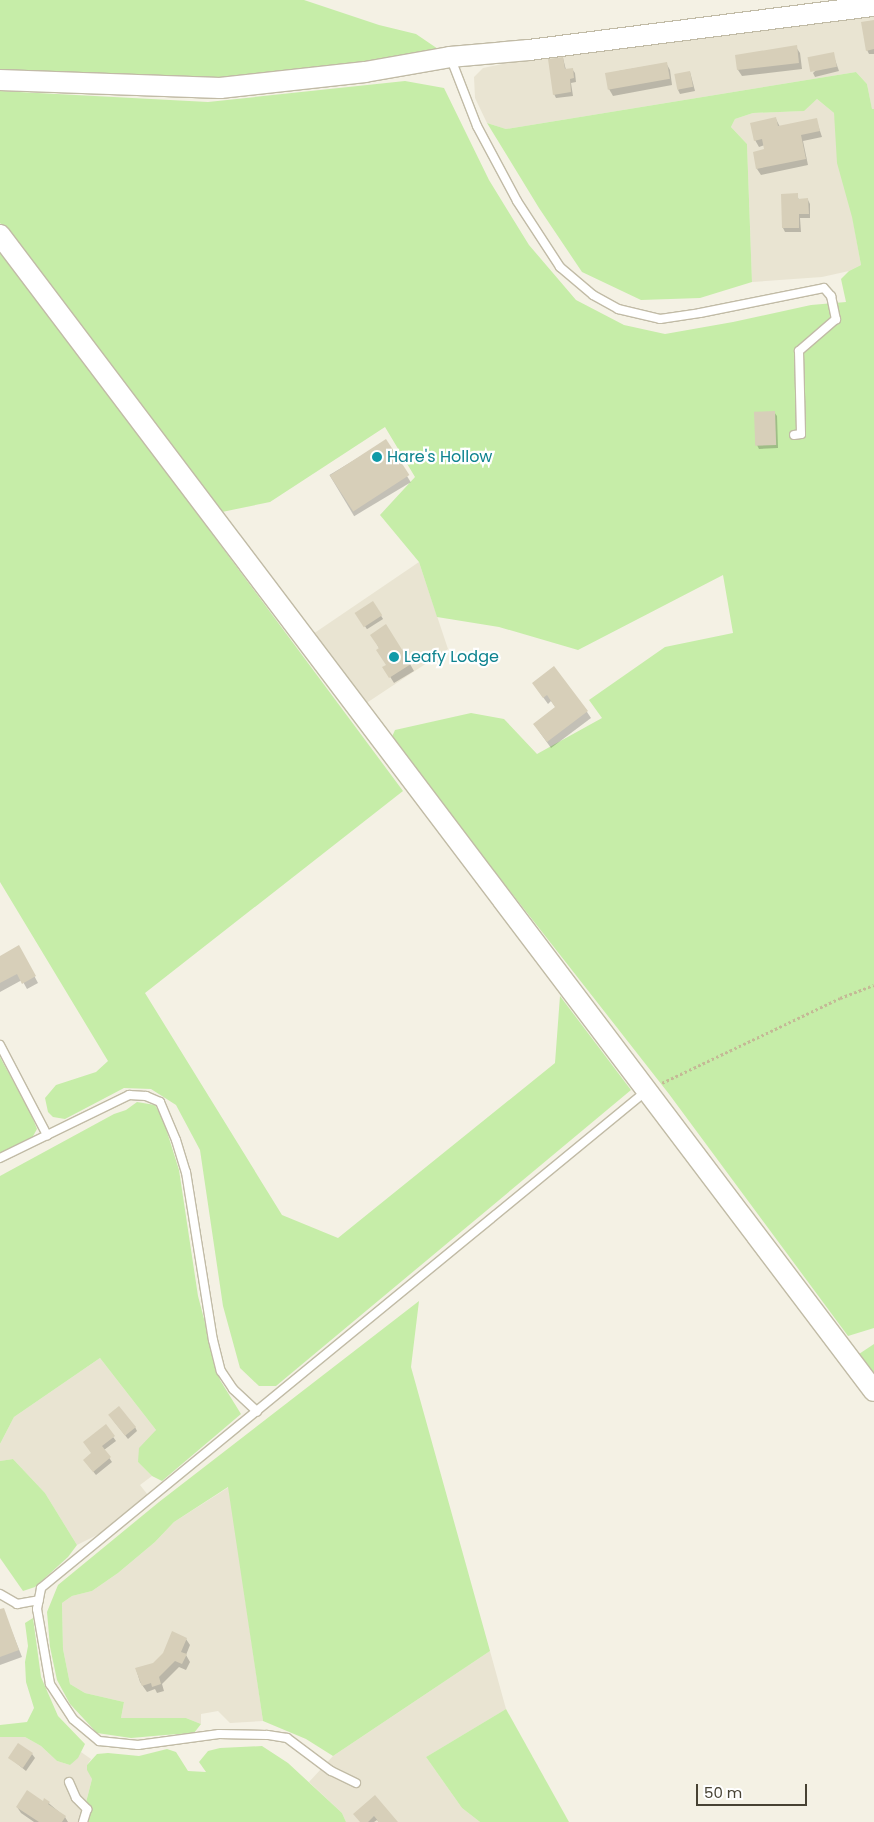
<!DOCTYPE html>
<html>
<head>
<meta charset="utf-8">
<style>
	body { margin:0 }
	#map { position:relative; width:874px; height:1822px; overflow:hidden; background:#f4f1e4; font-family:Poppins,sans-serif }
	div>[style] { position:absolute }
	.residential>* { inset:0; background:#e9e4d2 }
	.green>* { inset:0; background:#c6eda8 }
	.shadow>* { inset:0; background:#0003; transform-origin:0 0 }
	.building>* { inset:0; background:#d7cfb9; transform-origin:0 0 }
	.path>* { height:2.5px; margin-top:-1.25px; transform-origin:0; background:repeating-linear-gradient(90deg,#c4b996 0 2.5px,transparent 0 5px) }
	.roads { filter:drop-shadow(1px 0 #c1bba6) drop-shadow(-1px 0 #c1bba6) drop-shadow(0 1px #c1bba6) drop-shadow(0 -1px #c1bba6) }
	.service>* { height:8px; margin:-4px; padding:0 4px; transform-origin:4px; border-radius:4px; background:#fff }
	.tertiary>* { height:20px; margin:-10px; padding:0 10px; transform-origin:10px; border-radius:10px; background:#fff }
	.dots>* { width:14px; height:14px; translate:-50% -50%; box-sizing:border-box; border:2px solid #fff; border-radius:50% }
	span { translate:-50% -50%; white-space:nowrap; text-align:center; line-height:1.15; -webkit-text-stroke:4.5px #fff; paint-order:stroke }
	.culture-label { font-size:16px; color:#0d838f }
	.left { translate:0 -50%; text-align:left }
	.scale { position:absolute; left:696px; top:1784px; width:111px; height:22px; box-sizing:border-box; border:2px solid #474233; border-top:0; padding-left:6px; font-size:15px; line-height:18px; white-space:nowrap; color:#474233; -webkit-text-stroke:4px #fff; paint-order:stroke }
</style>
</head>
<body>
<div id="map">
	<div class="residential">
		<div style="clip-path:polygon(874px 15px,874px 109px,872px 110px,867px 84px,856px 72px,506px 129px,487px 123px,475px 98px,474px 77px,483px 68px,557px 53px)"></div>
		<div style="clip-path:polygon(817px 99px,834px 113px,861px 265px,849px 271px,822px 277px,752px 282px,747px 144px,731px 127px,735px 119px,753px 113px,803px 111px)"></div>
		<div style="clip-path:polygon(419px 562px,448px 649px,365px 704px,313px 634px)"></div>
		<div style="clip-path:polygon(100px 1358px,156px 1430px,138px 1462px,152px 1476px,140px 1485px,148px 1495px,99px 1534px,77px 1545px,45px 1493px,13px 1459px,0 1461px,0 1444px,14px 1417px)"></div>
		<div style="clip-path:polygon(229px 1487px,263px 1721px,230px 1723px,218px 1711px,201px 1714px,201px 1724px,186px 1718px,121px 1718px,124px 1702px,85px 1693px,70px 1684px,63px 1649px,62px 1603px,72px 1596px,92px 1591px,118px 1573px,155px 1542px,174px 1522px)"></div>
		<div style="clip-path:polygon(490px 1651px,506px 1709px,426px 1757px,462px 1808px,480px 1822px,346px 1822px,342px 1813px,309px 1782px,333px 1756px)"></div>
		<div style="clip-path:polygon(0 1737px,25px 1737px,41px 1746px,57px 1761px,70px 1765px,81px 1752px,91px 1759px,87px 1765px,92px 1779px,81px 1822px,0 1822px)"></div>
	</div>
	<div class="green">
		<div style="clip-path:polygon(0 0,304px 0,379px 25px,416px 34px,438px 49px,348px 67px,222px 81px,0 71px)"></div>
		<div style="clip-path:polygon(856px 72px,867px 84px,872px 109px,874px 109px,874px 1328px,848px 1336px,669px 1094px,391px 739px,395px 730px,471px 713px,504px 719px,537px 754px,602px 718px,589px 700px,665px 647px,733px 633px,723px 575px,578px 650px,499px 627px,437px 617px,419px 562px,380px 515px,415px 477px,385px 427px,270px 502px,222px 512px,0 223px,0 91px,208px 102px,405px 81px,444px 88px,489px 180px,529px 245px,576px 300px,624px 325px,665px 334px,733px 322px,811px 305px,846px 302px,841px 279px,849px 271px,861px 265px,852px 217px,837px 163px,834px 113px,817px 99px,804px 111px,753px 113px,735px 119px,731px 127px,747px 144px,752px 282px,700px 298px,641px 300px,582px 272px,539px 208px,487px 123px,506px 129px)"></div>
		<div style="clip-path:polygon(0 248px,403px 791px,145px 993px,282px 1215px,338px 1238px,555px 1063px,560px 996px,631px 1090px,276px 1386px,259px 1386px,240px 1368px,223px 1306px,200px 1150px,176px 1105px,151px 1089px,124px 1088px,65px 1119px,53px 1117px,48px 1112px,45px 1098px,56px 1085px,96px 1072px,108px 1061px,0 882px)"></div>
		<div style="clip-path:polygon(0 1057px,31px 1114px,37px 1129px,32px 1138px,0 1154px)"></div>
		<div style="clip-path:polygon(137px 1102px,155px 1105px,163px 1119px,179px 1170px,198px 1296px,220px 1380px,241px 1414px,162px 1481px,152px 1476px,138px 1462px,139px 1448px,156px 1430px,100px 1358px,14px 1417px,0 1444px,0 1176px,114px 1114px,126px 1110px)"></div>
		<div style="clip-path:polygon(419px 1301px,411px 1367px,490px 1651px,333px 1756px,306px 1739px,263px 1721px,228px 1487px,174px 1522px,155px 1542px,118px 1573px,92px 1591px,72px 1596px,62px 1603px,63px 1649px,70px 1684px,85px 1693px,124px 1702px,121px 1718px,186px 1718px,201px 1724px,194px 1733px,165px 1735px,131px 1738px,97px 1733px,70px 1704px,57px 1680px,50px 1647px,47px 1612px,58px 1585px,159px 1502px)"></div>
		<div style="clip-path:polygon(874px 1344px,874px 1373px,859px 1354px)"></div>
		<div style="clip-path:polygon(13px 1459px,45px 1493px,77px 1545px,68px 1557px,35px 1587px,23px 1591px,0 1558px,0 1461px)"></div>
		<div style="clip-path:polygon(33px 1618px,41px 1677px,58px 1716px,85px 1744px,78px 1758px,70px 1765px,57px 1761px,41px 1746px,25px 1737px,0 1737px,0 1725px,27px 1722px,34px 1708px,26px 1682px,25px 1662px,28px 1646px,25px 1623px)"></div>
		<div style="clip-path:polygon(506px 1709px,569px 1822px,480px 1822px,462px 1808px,426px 1757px)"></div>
		<div style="clip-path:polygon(262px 1746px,288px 1763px,342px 1813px,346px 1822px,81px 1822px,92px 1779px,87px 1770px,87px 1765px,97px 1754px,108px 1753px,139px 1756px,167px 1749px,176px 1752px,188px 1771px,206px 1772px,199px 1762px,208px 1751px,220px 1748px)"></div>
	</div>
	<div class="shadow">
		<div style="clip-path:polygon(874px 22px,874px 54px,869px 54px,867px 50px)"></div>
		<div style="clip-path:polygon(796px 47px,800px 53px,802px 69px,742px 76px,738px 70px,736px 56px)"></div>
		<div style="clip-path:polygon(833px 54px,839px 71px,815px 77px,813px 73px)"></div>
		<div style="clip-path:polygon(563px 58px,566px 70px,572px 69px,575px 73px,576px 82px,571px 83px,573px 96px,556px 98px,554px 94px)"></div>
		<div style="clip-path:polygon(666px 63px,670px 70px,672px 85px,613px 96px,609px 89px,619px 71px)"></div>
		<div style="clip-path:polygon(690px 72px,695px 91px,680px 94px,678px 90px)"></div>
		<div style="clip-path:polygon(776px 119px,780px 127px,816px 119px,822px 137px,803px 141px,808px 165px,761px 175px,757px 169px,766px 150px,765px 145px,759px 147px,755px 140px)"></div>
		<div style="clip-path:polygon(783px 195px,797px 195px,799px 200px,808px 200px,810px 204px,810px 218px,800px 218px,801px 232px,785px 232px,783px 228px)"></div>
		<div style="clip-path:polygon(774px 412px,777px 416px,778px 448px,759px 449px,757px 445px,756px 413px)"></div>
		<div style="left:386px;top:441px;width:48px;height:66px;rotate:59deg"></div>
		<div style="left:373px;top:603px;width:19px;height:19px;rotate:58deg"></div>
		<div style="clip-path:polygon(372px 635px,410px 664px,414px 671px,394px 683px,384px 667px,388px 665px)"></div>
		<div style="clip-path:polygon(537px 689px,587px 712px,591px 718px,551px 748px,538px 730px,556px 708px,551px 701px,548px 704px)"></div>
		<div style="clip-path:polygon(19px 947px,38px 983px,27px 989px,22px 980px,0 992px,0 957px)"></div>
		<div style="clip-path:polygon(112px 1419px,135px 1427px,137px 1431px,128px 1439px)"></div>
		<div style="clip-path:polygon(105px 1426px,116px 1441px,104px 1450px,112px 1462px,96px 1475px,87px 1464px)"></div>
		<div style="clip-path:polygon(3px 1609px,22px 1657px,0 1665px,0 1611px)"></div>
		<div style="clip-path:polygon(186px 1639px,190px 1645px,186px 1655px,190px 1662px,186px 1670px,179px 1667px,162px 1684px,164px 1691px,157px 1693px,155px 1689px,147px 1692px,140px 1682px,136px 1669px,153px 1664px)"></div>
		<div style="clip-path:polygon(32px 1754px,35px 1758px,26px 1771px,10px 1758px)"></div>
		<div style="clip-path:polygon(374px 1797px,397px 1822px,379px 1822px,377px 1820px,374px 1822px,360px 1822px)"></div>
		<div style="clip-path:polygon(45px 1800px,65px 1817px,68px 1822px,34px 1822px,21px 1813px,17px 1807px,43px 1803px)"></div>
	</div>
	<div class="building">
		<div style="clip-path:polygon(874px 20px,874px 49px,866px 51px,861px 22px)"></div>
		<div style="clip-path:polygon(797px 45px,799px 63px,737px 70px,735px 55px)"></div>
		<div style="left:834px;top:52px;width:15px;height:27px;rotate:79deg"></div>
		<div style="clip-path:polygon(563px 57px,565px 69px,573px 68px,574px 78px,570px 79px,571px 92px,553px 95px,548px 59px)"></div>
		<div style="left:667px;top:62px;width:17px;height:63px;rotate:80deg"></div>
		<div style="left:690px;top:71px;width:16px;height:16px;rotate:79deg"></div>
		<div style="clip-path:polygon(776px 117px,778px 126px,817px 118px,820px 131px,801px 135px,806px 159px,756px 169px,753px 152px,764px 149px,762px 139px,754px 141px,750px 123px)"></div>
		<div style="clip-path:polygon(798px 193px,798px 199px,808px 198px,809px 214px,799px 214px,799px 228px,782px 228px,781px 194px)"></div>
		<div style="left:775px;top:411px;width:34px;height:21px;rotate:88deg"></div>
		<div style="left:386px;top:439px;width:43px;height:67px;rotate:57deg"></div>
		<div style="left:373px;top:601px;width:17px;height:22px;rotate:57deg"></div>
		<div style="clip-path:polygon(386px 624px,411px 664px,389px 678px,382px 667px,386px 665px,376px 650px,379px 648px,370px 635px)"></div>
		<div style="clip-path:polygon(554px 666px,588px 711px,547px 742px,533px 724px,555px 707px,547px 695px,543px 698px,532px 683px)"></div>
		<div style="clip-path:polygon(19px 945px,36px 976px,22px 984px,17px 974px,0 983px,0 956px)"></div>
		<div style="left:119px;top:1406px;width:27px;height:14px;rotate:51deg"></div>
		<div style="clip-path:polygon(106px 1424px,115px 1436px,102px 1446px,111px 1457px,93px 1472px,83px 1460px,91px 1453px,83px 1442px)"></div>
		<div style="clip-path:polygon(4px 1608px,19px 1650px,0 1657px,0 1609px)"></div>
		<div style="clip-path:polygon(172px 1631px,187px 1638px,181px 1652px,187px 1654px,182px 1664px,175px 1661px,159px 1677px,161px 1684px,152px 1687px,151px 1683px,142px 1686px,135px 1668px,153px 1663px,163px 1653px)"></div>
		<div style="left:18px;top:1743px;width:18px;height:18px;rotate:34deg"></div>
		<div style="clip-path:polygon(27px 1790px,43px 1801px,44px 1798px,50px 1802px,48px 1804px,66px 1816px,62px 1822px,39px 1822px,16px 1807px)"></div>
		<div style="clip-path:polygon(375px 1795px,398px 1822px,379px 1822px,374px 1816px,368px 1822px,360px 1822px,353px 1814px)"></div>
	</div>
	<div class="path">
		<div style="left:662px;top:1083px;width:197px;rotate:-25.5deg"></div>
		<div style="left:840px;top:998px;width:36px;rotate:-21deg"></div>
	</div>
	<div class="roads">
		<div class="service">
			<div style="left:451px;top:59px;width:72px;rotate:68.8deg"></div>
			<div style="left:477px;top:126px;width:85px;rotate:61.9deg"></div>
			<div style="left:517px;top:201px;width:79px;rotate:56.9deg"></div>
			<div style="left:560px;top:267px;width:43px;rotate:40.3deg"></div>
			<div style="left:593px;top:295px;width:29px;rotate:29deg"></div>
			<div style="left:618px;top:309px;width:43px;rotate:13.4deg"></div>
			<div style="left:660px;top:319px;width:40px;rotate:-8.5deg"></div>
			<div style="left:700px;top:313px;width:126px;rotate:-11.4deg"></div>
			<div style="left:824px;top:288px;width:11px;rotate:49deg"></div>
			<div style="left:831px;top:296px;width:24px;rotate:78deg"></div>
			<div style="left:836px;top:319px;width:49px;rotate:139.1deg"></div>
			<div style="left:799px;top:351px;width:83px;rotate:88.6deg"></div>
			<div style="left:801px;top:434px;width:7px;rotate:172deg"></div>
			<div style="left:0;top:1045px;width:102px;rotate:62.4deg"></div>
			<div style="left:0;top:1158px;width:144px;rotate:-26deg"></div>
			<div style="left:129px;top:1095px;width:17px;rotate:3deg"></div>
			<div style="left:146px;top:1096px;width:15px;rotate:23deg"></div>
			<div style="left:160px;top:1102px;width:41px;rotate:67.2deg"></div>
			<div style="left:176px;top:1140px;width:34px;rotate:73deg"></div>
			<div style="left:186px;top:1172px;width:170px;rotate:80.9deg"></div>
			<div style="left:213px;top:1340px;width:32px;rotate:76deg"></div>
			<div style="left:221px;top:1371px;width:22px;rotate:56deg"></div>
			<div style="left:233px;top:1389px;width:33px;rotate:43deg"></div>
			<div style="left:0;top:1594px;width:20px;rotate:30deg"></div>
			<div style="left:17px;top:1604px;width:22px;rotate:-10deg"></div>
			<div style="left:69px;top:1782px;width:17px;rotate:66deg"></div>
			<div style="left:76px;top:1798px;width:16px;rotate:45deg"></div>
			<div style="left:87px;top:1809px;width:14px;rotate:107deg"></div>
			<div style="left:356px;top:1783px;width:28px;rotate:-154deg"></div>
			<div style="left:331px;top:1771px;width:55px;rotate:-143.1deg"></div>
			<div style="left:287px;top:1738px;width:20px;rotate:-171deg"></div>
			<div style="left:267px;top:1735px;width:48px;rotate:-178.8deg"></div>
			<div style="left:219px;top:1734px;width:82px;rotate:172.3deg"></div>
			<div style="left:138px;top:1745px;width:39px;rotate:-174deg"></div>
			<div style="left:99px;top:1741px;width:34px;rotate:-140deg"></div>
			<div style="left:73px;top:1719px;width:42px;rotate:-123.3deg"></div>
			<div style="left:50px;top:1684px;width:76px;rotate:-99.8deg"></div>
			<div style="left:37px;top:1609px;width:21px;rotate:-79deg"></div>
			<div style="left:41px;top:1588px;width:782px;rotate:-39.39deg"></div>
		</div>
		<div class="tertiary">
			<div style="left:0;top:80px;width:220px;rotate:2.1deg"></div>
			<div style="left:220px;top:88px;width:146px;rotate:-6.3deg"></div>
			<div style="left:365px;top:72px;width:86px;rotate:-10deg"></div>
			<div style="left:450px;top:57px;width:79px;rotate:-5.1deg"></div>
			<div style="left:529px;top:50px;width:348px;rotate:-7.3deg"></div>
			<div style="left:0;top:235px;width:1449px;rotate:52.91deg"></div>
		</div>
	</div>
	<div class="dots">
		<div style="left:377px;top:457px;background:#0f9aa8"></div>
		<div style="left:394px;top:657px;background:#0f9aa8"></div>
	</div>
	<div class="culture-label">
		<span class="left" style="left:387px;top:457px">Hare's Hollow</span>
		<span class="left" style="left:404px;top:657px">Leafy Lodge</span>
	</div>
	<div class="scale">50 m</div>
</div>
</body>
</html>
